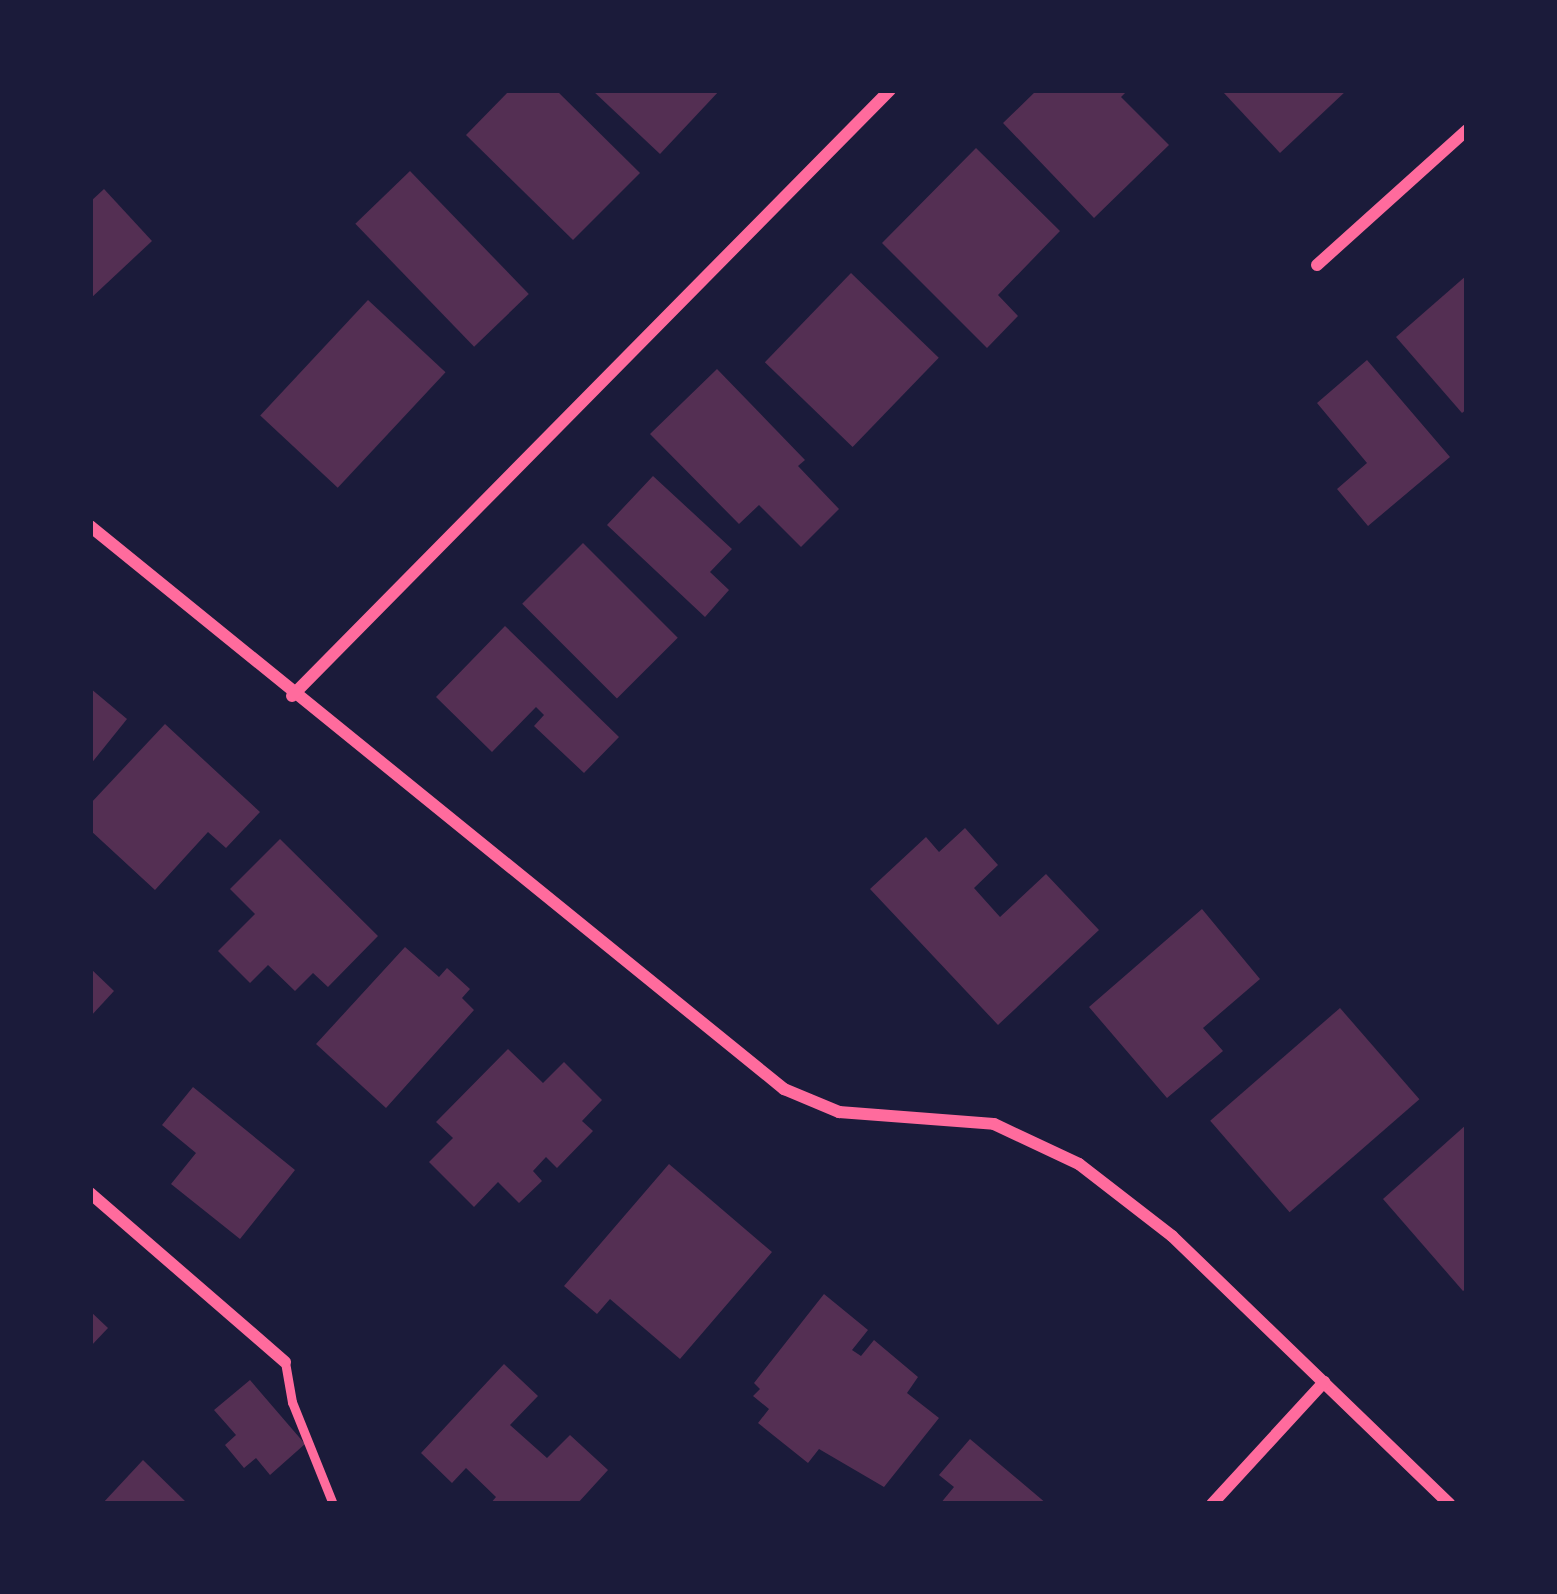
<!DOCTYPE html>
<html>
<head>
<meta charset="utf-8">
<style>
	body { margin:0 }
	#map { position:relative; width:1557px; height:1594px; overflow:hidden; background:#1b1b3a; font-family:Bitter,serif }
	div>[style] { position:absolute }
	.building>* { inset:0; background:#542f53; transform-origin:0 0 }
	.service>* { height:9px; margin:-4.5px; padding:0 4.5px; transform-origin:4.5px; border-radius:4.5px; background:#ff6b9d }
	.minor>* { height:12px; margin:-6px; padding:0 6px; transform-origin:6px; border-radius:6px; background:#ff6b9d }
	span { translate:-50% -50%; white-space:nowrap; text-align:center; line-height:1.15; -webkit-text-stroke:12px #1b1b3a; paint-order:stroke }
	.frame { position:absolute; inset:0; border:93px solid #1b1b3a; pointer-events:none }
</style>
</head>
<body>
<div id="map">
	<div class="building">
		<div style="clip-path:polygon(510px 90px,556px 90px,640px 173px,573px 240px,466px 135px)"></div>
		<div style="clip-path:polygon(592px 90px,720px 90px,660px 154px)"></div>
		<div style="clip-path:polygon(1037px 90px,1128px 90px,1121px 97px,1169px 145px,1094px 218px,1003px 123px)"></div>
		<div style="clip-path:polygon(1347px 90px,1280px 153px,1223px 92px,1225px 90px)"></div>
		<div style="clip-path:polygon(976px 148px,1060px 231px,998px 295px,1018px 316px,987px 348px,882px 243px)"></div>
		<div style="left:410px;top:171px;width:171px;height:76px;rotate:46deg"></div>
		<div style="clip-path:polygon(104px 189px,152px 241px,90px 299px,90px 202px)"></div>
		<div style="left:851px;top:273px;width:122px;height:124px;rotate:44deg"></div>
		<div style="clip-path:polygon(1467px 275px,1467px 409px,1462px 413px,1396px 337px)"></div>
		<div style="left:368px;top:300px;width:106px;height:158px;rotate:43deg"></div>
		<div style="clip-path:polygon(1367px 360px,1450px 457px,1368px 526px,1337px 489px,1367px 463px,1317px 403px)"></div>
		<div style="clip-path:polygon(717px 369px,805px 460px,798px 466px,839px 509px,801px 547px,759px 505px,739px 524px,650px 434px)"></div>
		<div style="clip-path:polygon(653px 476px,732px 549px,710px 572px,729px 590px,705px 617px,607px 525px)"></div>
		<div style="left:583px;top:543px;width:134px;height:86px;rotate:45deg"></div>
		<div style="clip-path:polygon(505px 626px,619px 737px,584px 773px,534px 726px,544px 715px,536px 707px,492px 752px,436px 697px)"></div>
		<div style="clip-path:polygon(90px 688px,127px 719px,90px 765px)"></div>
		<div style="clip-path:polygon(165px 724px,260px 812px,226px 848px,208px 832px,155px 890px,90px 830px,90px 804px)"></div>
		<div style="clip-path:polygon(965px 828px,998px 865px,974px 888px,1000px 917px,1046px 874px,1099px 930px,998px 1025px,870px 889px,926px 837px,939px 852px)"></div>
		<div style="clip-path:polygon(280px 839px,378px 936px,328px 987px,313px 973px,295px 991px,268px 965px,250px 983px,218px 951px,255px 914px,230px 889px)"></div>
		<div style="clip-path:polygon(1202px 909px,1260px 979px,1203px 1028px,1223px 1051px,1167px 1098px,1089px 1007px)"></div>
		<div style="clip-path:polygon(405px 947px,439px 977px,447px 968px,470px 989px,462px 998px,474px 1010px,386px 1108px,316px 1044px)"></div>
		<div style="clip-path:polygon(90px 968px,114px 991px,90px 1017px)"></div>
		<div style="left:1340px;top:1008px;width:121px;height:172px;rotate:49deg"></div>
		<div style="clip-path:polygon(508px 1049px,543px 1083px,564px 1062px,602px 1100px,582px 1121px,593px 1131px,557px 1168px,546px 1157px,533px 1171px,542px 1181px,519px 1203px,498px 1182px,474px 1207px,429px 1162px,453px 1138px,436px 1122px)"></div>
		<div style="clip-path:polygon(193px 1087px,295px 1170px,240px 1239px,171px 1184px,196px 1153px,162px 1125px)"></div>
		<div style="clip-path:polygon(1467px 1124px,1467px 1288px,1463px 1291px,1383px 1199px)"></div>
		<div style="clip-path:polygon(669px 1164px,772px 1252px,680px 1359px,610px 1299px,597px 1314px,564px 1286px)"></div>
		<div style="clip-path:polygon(824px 1294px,868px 1330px,852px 1350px,861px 1356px,874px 1340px,918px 1377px,907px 1393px,939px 1418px,884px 1487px,819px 1449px,808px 1463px,758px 1423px,769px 1409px,753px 1396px,760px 1389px,754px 1383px)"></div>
		<div style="clip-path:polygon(90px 1311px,108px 1328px,90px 1347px)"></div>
		<div style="clip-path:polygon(504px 1364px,538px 1396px,510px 1425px,547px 1458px,570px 1435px,608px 1470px,577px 1504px,490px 1504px,496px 1497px,466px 1468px,452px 1483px,421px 1453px)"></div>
		<div style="clip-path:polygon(250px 1380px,305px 1444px,270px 1475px,256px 1458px,244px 1468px,225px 1445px,236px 1435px,214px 1410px)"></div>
		<div style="clip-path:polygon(970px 1439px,1047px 1504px,940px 1504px,954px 1487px,939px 1475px)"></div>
		<div style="clip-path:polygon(143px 1460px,188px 1504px,102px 1504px)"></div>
	</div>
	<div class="service">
		<div style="left:285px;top:1362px;width:41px;rotate:80.1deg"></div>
		<div style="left:292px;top:1402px;width:110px;rotate:68.1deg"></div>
	</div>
	<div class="minor">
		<div style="left:1317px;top:265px;width:202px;rotate:-42deg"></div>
		<div style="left:90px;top:526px;width:894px;rotate:39.05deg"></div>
		<div style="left:784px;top:1089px;width:60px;rotate:22.7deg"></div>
		<div style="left:839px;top:1112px;width:155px;rotate:4.4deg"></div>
		<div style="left:994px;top:1124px;width:94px;rotate:25.2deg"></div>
		<div style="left:1079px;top:1164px;width:118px;rotate:37.7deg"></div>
		<div style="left:1172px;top:1236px;width:386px;rotate:44deg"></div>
		<div style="left:292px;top:696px;width:851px;rotate:-45.38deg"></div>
		<div style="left:90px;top:1193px;width:258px;rotate:40.9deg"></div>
		<div style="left:1212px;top:1504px;width:166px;rotate:-47.4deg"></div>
	</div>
	<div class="frame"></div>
</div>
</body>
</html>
